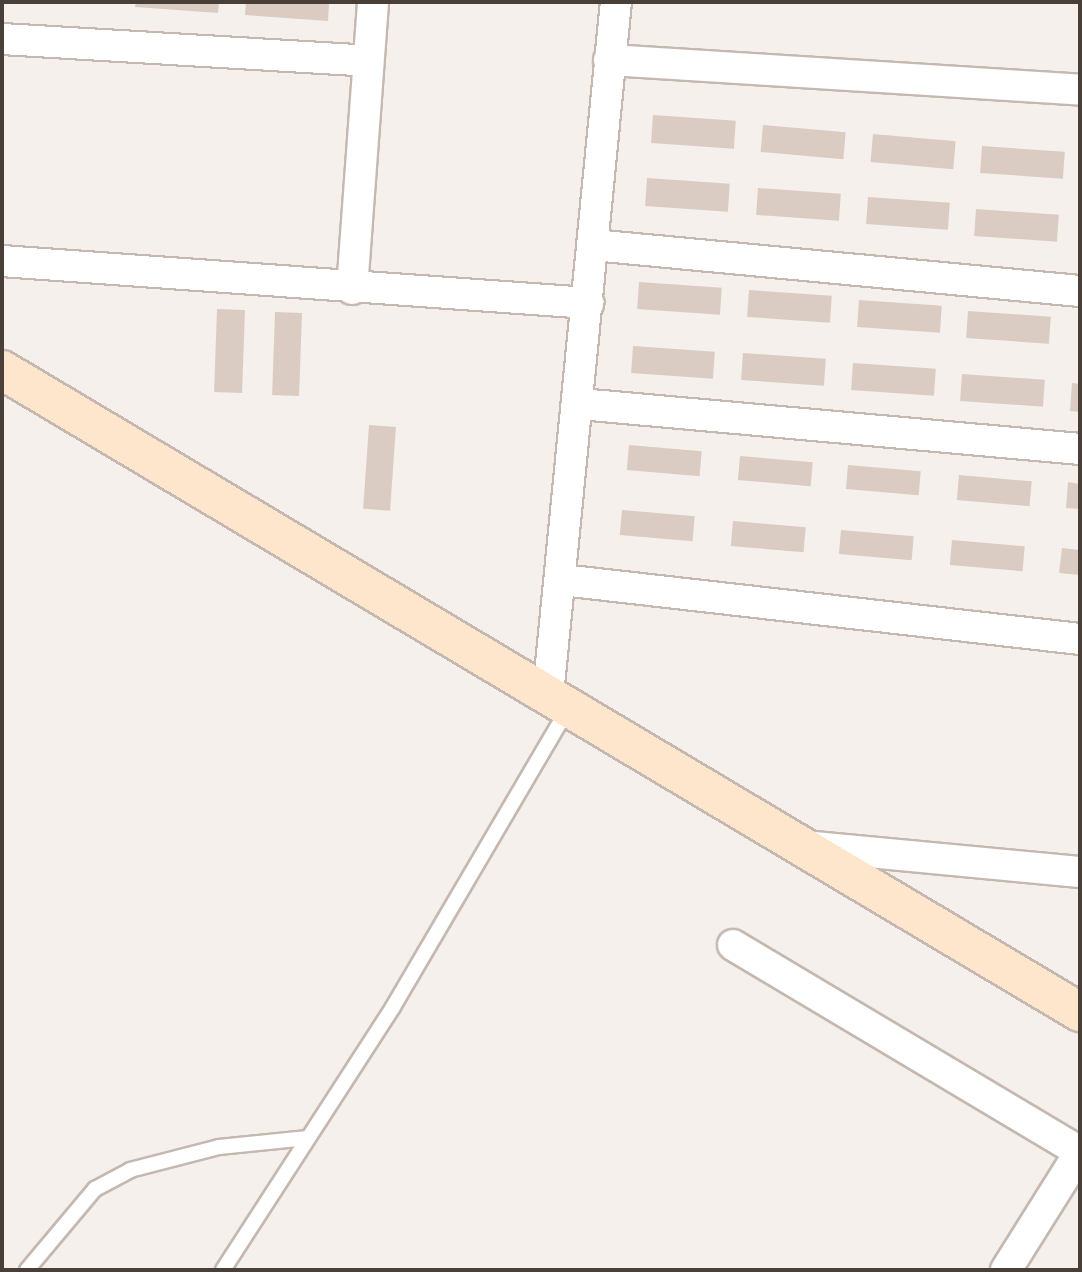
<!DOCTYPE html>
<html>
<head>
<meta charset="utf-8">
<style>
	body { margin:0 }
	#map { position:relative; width:1082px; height:1272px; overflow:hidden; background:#f5f0eb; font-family:"Archivo Narrow",sans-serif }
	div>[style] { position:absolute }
	.building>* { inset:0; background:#daccc3; transform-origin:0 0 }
	.roads { filter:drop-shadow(2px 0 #c4b8b0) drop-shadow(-2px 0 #c4b8b0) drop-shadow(0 2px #c4b8b0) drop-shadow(0 -2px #c4b8b0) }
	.lane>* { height:14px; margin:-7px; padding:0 7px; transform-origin:7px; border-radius:7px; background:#fff }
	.street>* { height:30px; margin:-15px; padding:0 15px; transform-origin:15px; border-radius:15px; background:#fff }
	.secondary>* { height:38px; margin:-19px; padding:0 19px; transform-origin:19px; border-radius:19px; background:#fee6cd }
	span { translate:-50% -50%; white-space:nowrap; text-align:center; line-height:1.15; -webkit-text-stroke:5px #fff; paint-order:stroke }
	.frame { position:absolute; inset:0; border:4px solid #493f39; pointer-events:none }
</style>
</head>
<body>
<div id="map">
	<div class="building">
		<div style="clip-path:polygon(136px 2px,219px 2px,218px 13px,135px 7px)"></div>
		<div style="clip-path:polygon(246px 2px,329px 2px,328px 21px,245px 15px)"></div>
		<div style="left:653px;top:115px;width:83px;height:28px;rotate:4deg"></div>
		<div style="left:763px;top:125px;width:83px;height:27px;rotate:5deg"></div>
		<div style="left:873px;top:134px;width:83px;height:28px;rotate:5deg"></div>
		<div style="left:982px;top:146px;width:83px;height:27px;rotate:4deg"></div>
		<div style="left:647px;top:178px;width:83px;height:28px;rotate:4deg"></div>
		<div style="left:758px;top:188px;width:83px;height:27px;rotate:4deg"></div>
		<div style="left:868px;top:197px;width:82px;height:27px;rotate:4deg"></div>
		<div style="left:976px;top:209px;width:83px;height:27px;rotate:4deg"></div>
		<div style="left:639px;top:282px;width:83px;height:27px;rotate:4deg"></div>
		<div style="left:749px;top:290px;width:83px;height:27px;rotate:4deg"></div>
		<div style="left:859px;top:300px;width:83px;height:27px;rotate:4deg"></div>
		<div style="left:217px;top:309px;width:28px;height:83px;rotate:2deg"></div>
		<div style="left:968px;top:311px;width:83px;height:27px;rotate:4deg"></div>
		<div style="left:275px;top:312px;width:27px;height:83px;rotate:2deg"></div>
		<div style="left:633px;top:346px;width:82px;height:27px;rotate:4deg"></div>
		<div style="left:743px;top:353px;width:83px;height:27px;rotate:4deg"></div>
		<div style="left:853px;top:363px;width:83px;height:27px;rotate:4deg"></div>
		<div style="left:962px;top:374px;width:83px;height:27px;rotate:4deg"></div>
		<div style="clip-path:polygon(1072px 383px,1080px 384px,1080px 412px,1070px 411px)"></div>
		<div style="left:369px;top:425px;width:27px;height:84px;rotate:4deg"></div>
		<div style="left:629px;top:445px;width:73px;height:25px;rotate:5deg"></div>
		<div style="left:740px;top:456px;width:73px;height:24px;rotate:5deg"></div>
		<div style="left:848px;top:465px;width:73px;height:24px;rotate:5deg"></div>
		<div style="left:959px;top:475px;width:73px;height:25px;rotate:5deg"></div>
		<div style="clip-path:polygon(1068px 482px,1080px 484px,1080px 509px,1066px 508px)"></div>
		<div style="left:622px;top:510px;width:73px;height:25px;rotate:5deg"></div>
		<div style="left:733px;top:521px;width:73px;height:25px;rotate:5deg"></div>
		<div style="left:841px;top:530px;width:73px;height:24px;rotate:5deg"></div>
		<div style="left:952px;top:540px;width:73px;height:25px;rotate:5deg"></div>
		<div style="clip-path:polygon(1062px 548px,1080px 550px,1080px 575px,1059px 573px)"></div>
	</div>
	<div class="roads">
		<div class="lane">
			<div style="left:27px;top:1270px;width:106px;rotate:-50deg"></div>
			<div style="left:95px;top:1189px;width:40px;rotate:-28deg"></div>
			<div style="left:130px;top:1170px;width:92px;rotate:-14.5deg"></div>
			<div style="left:219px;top:1147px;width:89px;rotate:-5.8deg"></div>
			<div style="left:223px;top:1270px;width:313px;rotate:-57.1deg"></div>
			<div style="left:393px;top:1007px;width:346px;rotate:-59.6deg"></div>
		</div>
		<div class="street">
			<div style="left:2px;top:39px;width:367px;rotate:3.4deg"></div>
			<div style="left:609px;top:60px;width:472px;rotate:3.6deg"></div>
			<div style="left:593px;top:245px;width:489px;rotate:5.4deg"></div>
			<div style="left:2px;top:261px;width:588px;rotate:4.1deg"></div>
			<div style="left:352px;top:289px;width:288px;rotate:-85.8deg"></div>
			<div style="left:580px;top:404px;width:502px;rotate:5.14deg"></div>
			<div style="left:562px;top:580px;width:521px;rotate:6.5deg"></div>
			<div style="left:548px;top:695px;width:696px;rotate:-84.4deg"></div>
			<div style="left:805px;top:846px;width:276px;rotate:5.4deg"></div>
			<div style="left:733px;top:945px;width:404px;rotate:30.8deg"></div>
			<div style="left:1006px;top:1270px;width:139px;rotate:-57.9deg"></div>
		</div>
		<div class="secondary">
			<div style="left:2px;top:370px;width:1255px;rotate:30.78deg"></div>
		</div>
	</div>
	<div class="frame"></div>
</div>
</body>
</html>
